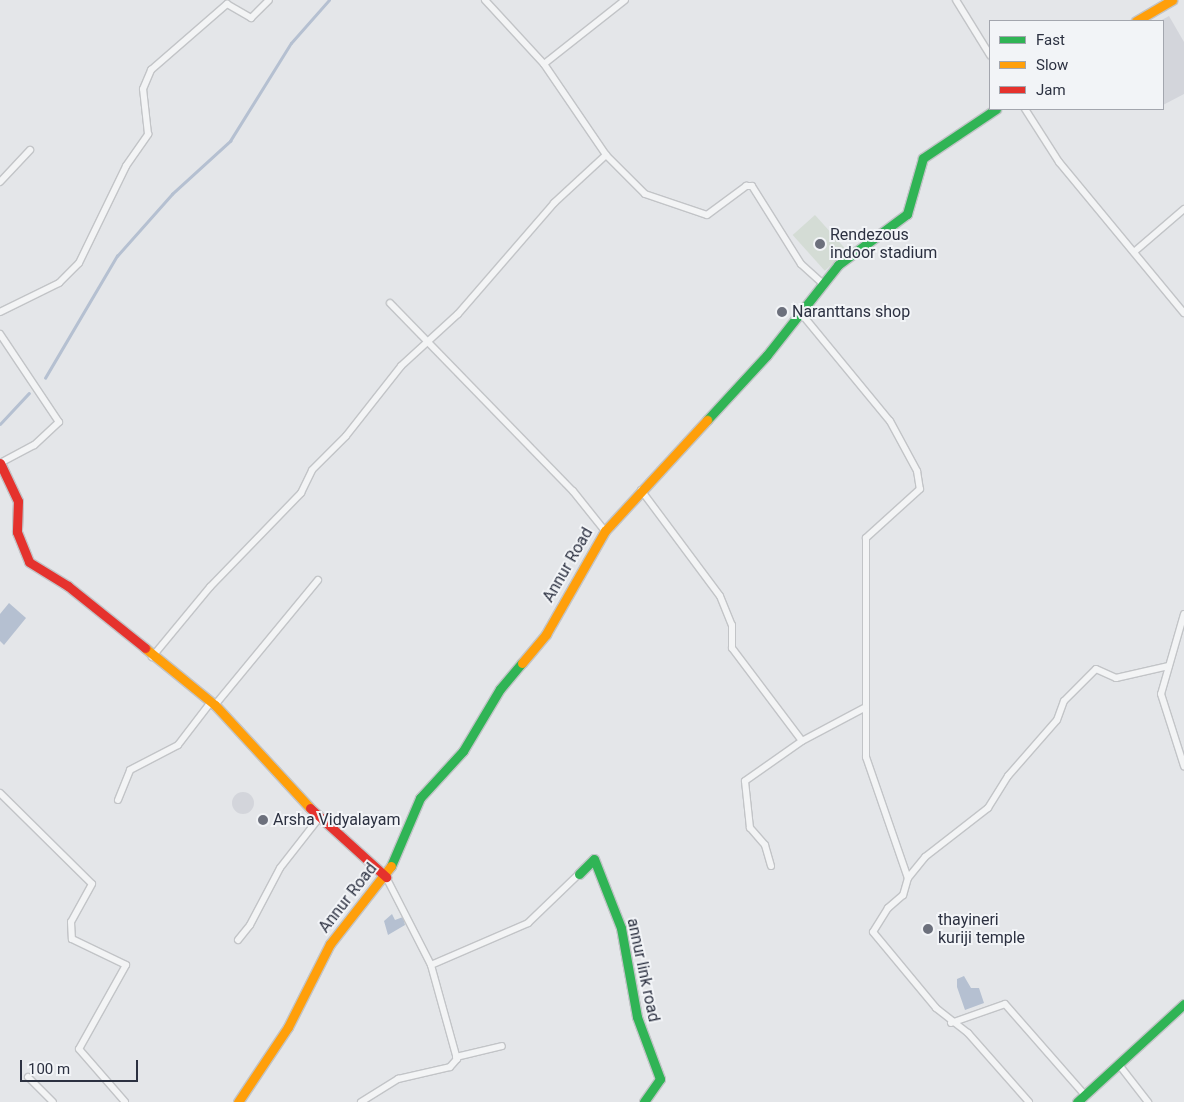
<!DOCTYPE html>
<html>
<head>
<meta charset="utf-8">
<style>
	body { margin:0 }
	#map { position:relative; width:1184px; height:1102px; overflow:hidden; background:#e4e6e9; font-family:Roboto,sans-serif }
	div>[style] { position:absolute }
	.built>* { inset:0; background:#d3d5db }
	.round { border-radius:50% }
	.green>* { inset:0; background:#d4dcd5; transform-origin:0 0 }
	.water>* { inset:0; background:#b5c0d1 }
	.stream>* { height:2.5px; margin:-1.25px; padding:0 1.25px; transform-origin:1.25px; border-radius:1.25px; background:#b5c0d1 }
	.roads { filter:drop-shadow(1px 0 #c2c4c7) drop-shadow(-1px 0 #c2c4c7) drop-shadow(0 1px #c2c4c7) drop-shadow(0 -1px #c2c4c7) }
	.street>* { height:6px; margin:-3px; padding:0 3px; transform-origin:3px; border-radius:3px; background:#f3f4f5 }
	.fast>* { height:9px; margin:-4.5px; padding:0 4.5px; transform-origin:4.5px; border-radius:4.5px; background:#30b455 }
	.slow>* { height:9px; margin:-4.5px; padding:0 4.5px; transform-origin:4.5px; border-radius:4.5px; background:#ff9f0a }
	.jam>* { height:9px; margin:-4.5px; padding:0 4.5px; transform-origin:4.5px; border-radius:4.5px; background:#e5322d }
	.dots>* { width:14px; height:14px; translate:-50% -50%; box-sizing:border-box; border:2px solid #f2f4f7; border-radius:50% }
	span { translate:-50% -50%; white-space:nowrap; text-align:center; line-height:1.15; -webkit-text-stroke:4px #f2f4f7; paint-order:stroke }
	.poi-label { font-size:16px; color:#2c3141 }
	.left { translate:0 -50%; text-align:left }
	.street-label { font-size:16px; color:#2c3141 }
	.legend { position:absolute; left:989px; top:20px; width:175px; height:90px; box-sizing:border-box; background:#f2f4f7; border:1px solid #a3a6ae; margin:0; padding:6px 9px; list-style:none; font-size:15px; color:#2c3141 }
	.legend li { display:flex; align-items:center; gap:10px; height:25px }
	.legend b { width:25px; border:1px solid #a3a6ae }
	.scale { position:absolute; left:20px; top:1060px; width:118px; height:22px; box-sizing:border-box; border:2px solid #2c3141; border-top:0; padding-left:6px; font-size:15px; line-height:18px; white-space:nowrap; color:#2c3141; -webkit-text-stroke:4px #f2f4f7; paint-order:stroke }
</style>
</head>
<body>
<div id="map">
	<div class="built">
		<div style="clip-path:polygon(1169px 16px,1184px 42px,1184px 94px,1163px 105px,1160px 21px)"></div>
		<div class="round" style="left:232px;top:792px;width:22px;height:22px"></div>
	</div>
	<div class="green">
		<div style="left:815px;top:215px;width:48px;height:30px;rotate:48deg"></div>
	</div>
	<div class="water">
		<div style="clip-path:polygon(9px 603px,26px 618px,4px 645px,0 641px,0 614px)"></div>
		<div style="clip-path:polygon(392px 914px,395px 920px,403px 917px,405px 925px,388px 935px,384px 921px)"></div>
		<div style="clip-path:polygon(964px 976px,971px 988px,979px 988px,984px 1003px,965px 1010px,957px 987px,957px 979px)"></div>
	</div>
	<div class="stream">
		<div style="left:45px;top:378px;width:142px;rotate:-59.5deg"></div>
		<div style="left:117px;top:256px;width:83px;rotate:-48.4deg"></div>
		<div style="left:172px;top:194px;width:79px;rotate:-42.4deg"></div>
		<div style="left:230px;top:141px;width:115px;rotate:-58.1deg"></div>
		<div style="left:291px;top:43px;width:57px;rotate:-48.5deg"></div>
		<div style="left:0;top:424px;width:42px;rotate:-46.9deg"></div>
	</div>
	<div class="roads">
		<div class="street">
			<div style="left:485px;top:0;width:87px;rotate:47.3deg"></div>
			<div style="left:544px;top:64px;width:110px;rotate:55.7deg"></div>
			<div style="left:606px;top:155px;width:55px;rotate:45deg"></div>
			<div style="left:645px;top:194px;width:65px;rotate:18.7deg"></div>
			<div style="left:707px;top:215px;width:49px;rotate:-36.6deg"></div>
			<div style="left:746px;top:186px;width:6px"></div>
			<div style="left:752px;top:186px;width:92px;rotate:57.9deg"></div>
			<div style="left:801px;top:264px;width:28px;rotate:42deg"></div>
			<div style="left:956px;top:0;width:65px;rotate:58.3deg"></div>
			<div style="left:544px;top:64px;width:103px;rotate:-38.3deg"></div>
			<div style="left:1025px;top:109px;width:63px;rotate:57.3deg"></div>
			<div style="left:1059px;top:162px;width:196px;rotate:50.4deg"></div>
			<div style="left:0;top:182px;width:44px;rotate:-46.8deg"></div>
			<div style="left:1134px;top:252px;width:66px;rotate:-40.7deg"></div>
			<div style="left:390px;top:303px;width:262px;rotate:45.8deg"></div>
			<div style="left:573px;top:491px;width:51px;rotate:51.3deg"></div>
			<div style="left:0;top:312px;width:66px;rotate:-26.2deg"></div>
			<div style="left:59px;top:283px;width:28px;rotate:-45deg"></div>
			<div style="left:79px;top:263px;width:108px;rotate:-64.1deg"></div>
			<div style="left:126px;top:166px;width:39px;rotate:-55deg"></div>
			<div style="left:148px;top:134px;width:45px;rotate:-96.3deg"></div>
			<div style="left:143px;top:89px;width:21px;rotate:-67deg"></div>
			<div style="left:151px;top:70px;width:101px;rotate:-41deg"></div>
			<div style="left:227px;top:4px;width:28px;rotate:30deg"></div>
			<div style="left:251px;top:18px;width:25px;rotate:-45deg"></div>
			<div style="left:800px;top:312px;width:141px;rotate:50.5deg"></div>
			<div style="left:890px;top:421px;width:57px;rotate:61.6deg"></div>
			<div style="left:917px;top:471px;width:18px;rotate:81deg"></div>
			<div style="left:920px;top:489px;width:73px;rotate:137.8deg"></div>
			<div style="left:866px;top:538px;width:219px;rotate:90deg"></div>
			<div style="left:866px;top:757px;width:128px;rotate:70.9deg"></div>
			<div style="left:908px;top:878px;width:18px;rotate:106deg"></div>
			<div style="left:903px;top:895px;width:20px;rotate:139deg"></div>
			<div style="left:888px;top:908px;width:28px;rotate:122deg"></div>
			<div style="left:873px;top:932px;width:99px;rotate:50.3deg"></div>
			<div style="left:936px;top:1008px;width:41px;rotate:38deg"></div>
			<div style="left:968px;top:1033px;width:92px;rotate:48.5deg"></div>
			<div style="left:0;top:334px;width:106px;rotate:56.2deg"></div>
			<div style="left:59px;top:422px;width:34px;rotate:137deg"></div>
			<div style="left:34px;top:445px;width:38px;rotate:152deg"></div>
			<div style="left:641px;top:490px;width:132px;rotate:53.3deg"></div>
			<div style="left:720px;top:596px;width:31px;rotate:68deg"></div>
			<div style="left:732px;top:625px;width:23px;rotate:90deg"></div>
			<div style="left:732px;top:648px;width:116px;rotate:53deg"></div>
			<div style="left:1184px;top:614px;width:83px;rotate:106deg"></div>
			<div style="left:1161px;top:694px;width:76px;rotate:72.3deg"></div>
			<div style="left:152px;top:657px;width:91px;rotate:-50.4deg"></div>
			<div style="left:210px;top:587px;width:131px;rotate:-45.9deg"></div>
			<div style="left:301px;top:493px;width:25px;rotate:-64deg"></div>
			<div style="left:312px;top:470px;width:48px;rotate:-45deg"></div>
			<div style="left:346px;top:436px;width:89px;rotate:-51.8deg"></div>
			<div style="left:401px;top:366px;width:77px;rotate:-42.4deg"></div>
			<div style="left:458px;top:314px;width:147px;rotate:-49.1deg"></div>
			<div style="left:554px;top:203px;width:71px;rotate:-42.7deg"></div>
			<div style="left:215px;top:705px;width:162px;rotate:-50.5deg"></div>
			<div style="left:0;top:793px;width:129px;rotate:44.7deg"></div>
			<div style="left:92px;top:884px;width:43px;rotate:118.9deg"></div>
			<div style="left:71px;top:922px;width:17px;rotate:87deg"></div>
			<div style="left:72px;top:939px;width:60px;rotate:25.7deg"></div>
			<div style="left:126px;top:965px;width:96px;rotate:119.2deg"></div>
			<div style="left:79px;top:1049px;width:70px;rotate:49deg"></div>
			<div style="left:118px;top:800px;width:32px;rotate:-68deg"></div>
			<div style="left:130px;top:770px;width:54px;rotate:-27.5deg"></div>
			<div style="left:178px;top:745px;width:54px;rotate:-52.5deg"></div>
			<div style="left:771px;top:866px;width:22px;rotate:-106deg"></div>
			<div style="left:765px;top:845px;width:23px;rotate:-131deg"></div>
			<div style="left:750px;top:828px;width:47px;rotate:-96.1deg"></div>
			<div style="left:745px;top:781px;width:70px;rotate:-35.1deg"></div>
			<div style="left:802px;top:741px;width:70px;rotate:-28deg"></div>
			<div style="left:386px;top:877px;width:99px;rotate:62.9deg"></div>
			<div style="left:431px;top:965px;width:106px;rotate:-23.4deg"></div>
			<div style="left:528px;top:923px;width:71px;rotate:-43.9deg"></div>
			<div style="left:908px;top:878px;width:27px;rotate:-51deg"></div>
			<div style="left:925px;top:857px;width:80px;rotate:-37.9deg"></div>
			<div style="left:988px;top:808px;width:38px;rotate:-58deg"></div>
			<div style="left:1008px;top:776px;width:74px;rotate:-48.8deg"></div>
			<div style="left:1057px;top:720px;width:20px;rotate:-70deg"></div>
			<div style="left:1064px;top:701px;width:45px;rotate:-45deg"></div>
			<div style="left:1096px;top:669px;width:22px;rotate:24deg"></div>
			<div style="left:1116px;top:678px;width:54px;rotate:-12.8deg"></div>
			<div style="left:238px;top:940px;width:19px;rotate:-51deg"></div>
			<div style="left:250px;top:925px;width:64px;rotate:-62.2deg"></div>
			<div style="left:280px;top:868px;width:63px;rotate:-52deg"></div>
			<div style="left:951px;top:1023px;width:57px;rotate:-19.4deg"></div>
			<div style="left:1005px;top:1004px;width:121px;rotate:48.7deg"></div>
			<div style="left:456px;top:1057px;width:47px;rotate:-13.4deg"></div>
			<div style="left:1120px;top:1066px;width:46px;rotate:52.1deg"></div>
			<div style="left:28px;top:1077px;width:35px;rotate:45deg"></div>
			<div style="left:361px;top:1102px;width:44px;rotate:-31.9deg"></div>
			<div style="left:398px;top:1079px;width:53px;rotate:-13deg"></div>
			<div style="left:450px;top:1067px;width:11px;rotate:-49deg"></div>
			<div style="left:457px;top:1059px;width:98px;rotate:-105.5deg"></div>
		</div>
		<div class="fast">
			<div style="left:707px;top:420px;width:88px;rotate:-47.3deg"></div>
			<div style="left:767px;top:355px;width:115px;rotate:-51.7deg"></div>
			<div style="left:838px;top:265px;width:86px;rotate:-36.5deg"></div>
			<div style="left:907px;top:214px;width:58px;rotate:-74.1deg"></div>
			<div style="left:923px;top:158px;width:88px;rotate:-33.9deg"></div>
			<div style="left:391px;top:866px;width:74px;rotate:-66.9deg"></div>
			<div style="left:420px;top:798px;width:64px;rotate:-47.5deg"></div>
			<div style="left:463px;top:751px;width:72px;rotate:-59.2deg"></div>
			<div style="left:500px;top:689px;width:34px;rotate:-50deg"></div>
			<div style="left:579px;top:874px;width:21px;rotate:-45deg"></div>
			<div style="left:594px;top:859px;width:74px;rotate:68.6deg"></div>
			<div style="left:621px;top:928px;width:90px;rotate:79.8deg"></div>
			<div style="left:637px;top:1017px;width:66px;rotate:69.6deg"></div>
			<div style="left:660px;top:1079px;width:28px;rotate:125deg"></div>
			<div style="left:1077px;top:1102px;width:145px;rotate:-42.5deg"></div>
		</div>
		<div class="slow">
			<div style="left:1136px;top:21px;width:42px;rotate:-30.3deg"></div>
			<div style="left:145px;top:648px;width:90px;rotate:39.2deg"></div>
			<div style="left:215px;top:705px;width:140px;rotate:47.3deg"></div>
			<div style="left:522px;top:663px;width:38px;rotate:-50deg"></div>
			<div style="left:546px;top:634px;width:119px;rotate:-60.2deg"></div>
			<div style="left:605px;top:531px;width:151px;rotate:-47.4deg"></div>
			<div style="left:238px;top:1102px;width:90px;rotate:-56.3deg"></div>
			<div style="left:288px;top:1027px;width:93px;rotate:-63.2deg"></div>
			<div style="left:330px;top:944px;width:99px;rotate:-52deg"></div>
		</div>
		<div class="jam">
			<div style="left:0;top:463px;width:42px;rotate:64.7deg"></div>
			<div style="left:18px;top:501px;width:31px;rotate:92deg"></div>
			<div style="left:17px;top:532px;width:32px;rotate:68deg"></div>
			<div style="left:29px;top:562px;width:46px;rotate:31.6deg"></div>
			<div style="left:68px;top:586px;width:99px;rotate:38.8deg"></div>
			<div style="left:310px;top:808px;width:103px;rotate:42.2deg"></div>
		</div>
	</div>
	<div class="dots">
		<div style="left:820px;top:244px;background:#6c707c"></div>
		<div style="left:782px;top:312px;background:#6c707c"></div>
		<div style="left:263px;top:820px;background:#6c707c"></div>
		<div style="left:928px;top:929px;background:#6c707c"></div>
	</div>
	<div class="poi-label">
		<span class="left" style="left:830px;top:244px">Rendezous<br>indoor stadium</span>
		<span class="left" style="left:792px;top:312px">Naranttans shop</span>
		<span class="left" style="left:273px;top:820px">Arsha Vidyalayam</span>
		<span class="left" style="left:938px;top:929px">thayineri<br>kuriji temple</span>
	</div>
	<div class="street-label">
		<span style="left:568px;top:565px;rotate:-60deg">Annur Road</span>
		<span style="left:348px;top:898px;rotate:-52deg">Annur Road</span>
		<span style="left:643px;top:970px;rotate:78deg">annur link road</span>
	</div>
	<ul class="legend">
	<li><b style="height:6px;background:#30b455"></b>Fast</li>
	<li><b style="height:6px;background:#ff9f0a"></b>Slow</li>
	<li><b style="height:6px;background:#e5322d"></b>Jam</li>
	</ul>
	<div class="scale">100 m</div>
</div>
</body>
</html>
